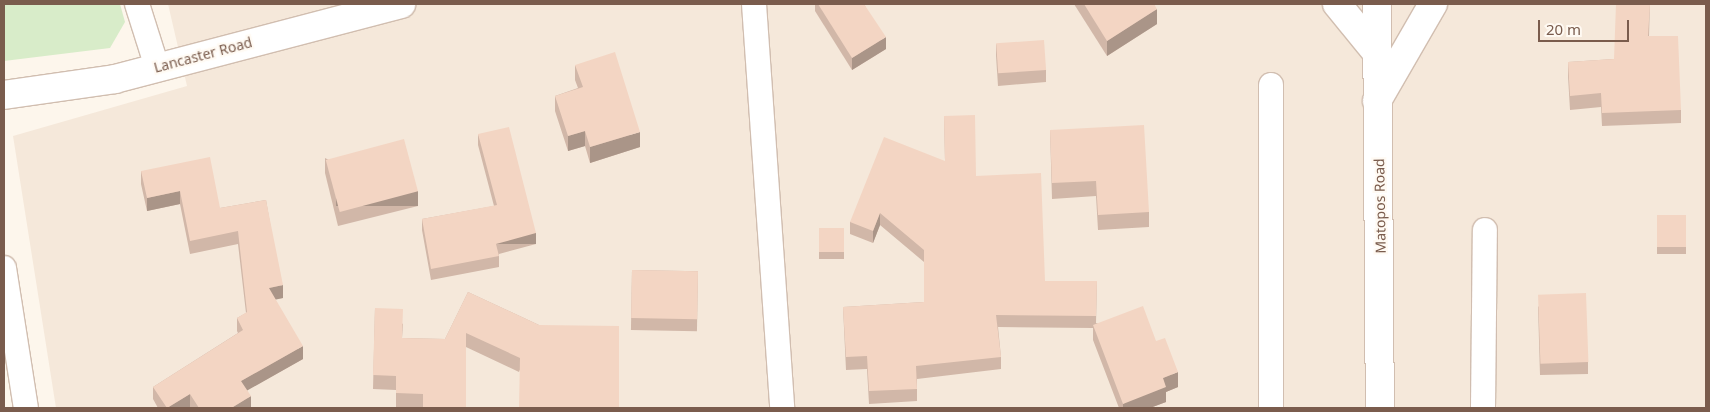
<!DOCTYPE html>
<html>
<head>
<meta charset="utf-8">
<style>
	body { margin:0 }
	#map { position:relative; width:1710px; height:412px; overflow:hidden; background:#fdf6ec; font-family:"Noto Sans",sans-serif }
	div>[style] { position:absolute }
	.residential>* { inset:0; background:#f5e8da }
	.green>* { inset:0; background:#d8ecc9 }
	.roads { filter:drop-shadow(1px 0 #d1beb0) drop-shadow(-1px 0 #d1beb0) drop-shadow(0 1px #d1beb0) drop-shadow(0 -1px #d1beb0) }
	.minor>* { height:24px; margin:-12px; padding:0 12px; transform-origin:12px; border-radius:12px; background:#fff }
	.tertiary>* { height:28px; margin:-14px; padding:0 14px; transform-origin:14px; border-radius:14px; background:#fff }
	.secondary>* { height:28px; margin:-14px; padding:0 14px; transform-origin:14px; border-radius:14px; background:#fff }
	.wall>* { inset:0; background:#d1b7a8; transform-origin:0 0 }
	.shaded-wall>* { inset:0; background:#aa9588; transform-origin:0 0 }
	.building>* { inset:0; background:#f3d5c3; transform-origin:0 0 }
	span { translate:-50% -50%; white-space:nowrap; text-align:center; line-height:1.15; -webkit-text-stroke:4.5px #fffaf3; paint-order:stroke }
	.street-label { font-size:14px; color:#7a5c4d }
	.frame { position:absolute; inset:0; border:5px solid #7a5c4d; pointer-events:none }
	.scale { position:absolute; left:1538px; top:20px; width:91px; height:22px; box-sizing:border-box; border:2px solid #7a5c4d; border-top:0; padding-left:6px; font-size:15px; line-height:18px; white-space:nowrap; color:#7a5c4d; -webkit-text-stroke:4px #fffaf3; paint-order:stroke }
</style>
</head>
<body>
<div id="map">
	<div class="residential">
		<div style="clip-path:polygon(168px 4px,1706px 4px,1706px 408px,56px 408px,13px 136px,187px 86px)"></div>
	</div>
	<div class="green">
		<div style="clip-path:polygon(4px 4px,120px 4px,125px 22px,110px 48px,4px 61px)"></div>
	</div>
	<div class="roads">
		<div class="minor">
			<div style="left:137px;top:4px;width:66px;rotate:72.4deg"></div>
			<div style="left:754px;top:4px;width:405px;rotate:86deg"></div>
			<div style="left:4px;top:268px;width:142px;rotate:81.1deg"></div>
			<div style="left:1271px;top:408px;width:323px;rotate:-90deg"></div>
			<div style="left:1483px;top:408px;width:178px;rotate:-89.4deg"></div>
		</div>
		<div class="tertiary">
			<div style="left:4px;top:95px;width:112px;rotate:-8.2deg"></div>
			<div style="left:115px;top:79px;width:296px;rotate:-14.7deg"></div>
		</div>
		<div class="secondary">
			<div style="left:1337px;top:4px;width:63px;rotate:50.8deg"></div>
			<div style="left:1377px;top:4px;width:404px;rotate:89.6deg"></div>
			<div style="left:1377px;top:101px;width:112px;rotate:-60deg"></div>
		</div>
	</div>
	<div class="wall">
		<div style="clip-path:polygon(815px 4px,864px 4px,886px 49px,852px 70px,815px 11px)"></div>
		<div style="clip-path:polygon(1074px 4px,1154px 4px,1157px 24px,1107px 56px)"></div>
		<div style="clip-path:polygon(1650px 4px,1649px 36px,1681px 110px,1681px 123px,1602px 126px,1601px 107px,1570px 110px,1568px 76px,1568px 62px,1614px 59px)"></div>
		<div style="clip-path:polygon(996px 44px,1046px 70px,1046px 82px,998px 86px,996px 55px)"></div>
		<div style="clip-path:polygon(575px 65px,640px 147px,590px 163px,585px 146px,568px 151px,555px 111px,555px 96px,578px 88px,575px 80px)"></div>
		<div style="clip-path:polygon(944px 116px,976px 176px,1045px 281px,1097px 281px,1096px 323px,1156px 341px,1178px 387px,1166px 392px,1166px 402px,1150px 408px,1119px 408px,1093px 340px,1093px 328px,998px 327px,1001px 357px,1001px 369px,917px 379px,917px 401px,869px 404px,867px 369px,846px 370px,843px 307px,924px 302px,924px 262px,880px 225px,873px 243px,850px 234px,850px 222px,945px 161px)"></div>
		<div style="clip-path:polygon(1050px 130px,1149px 212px,1149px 227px,1098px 230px,1096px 196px,1052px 199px)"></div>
		<div style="clip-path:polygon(478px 134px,536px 244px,499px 254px,499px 267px,431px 280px,422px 230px,422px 219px,494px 206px,478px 145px)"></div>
		<div style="clip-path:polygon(325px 158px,418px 206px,338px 226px,325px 173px)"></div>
		<div style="clip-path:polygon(141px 171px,220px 208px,266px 200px,283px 298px,275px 299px,303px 359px,247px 390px,251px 408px,191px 408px,190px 407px,187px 408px,158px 408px,153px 399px,153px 387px,238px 333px,237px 331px,237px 318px,246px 313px,238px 244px,190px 254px,180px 204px,147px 211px,141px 184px)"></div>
		<div style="left:1657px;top:215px;width:29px;height:39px"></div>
		<div style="left:819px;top:228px;width:25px;height:31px"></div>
		<div style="left:632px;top:270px;width:66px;height:60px;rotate:1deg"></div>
		<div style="clip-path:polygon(468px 292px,539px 325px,519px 372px,466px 347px,423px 408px,396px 408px,396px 390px,373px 389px,375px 308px,403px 324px,402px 338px,445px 339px)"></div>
		<div style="clip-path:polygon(1538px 306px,1588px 362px,1588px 374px,1540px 375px)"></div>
	</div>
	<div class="shaded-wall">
		<div style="clip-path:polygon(1157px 9px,1157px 24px,1107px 56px,1107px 41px)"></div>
		<div style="clip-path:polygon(886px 37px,886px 49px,852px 70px,852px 58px)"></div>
		<div style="clip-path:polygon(585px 131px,585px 146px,568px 151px,568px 136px)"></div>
		<div style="clip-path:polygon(640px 132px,640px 147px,590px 163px,590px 147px)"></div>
		<div style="clip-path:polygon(180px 191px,180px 204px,147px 211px,147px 198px)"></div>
		<div style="left:418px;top:191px;width:15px;height:82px;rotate:90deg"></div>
		<div style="clip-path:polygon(880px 213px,880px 225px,873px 243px,873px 231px)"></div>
		<div style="left:536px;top:233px;width:11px;height:41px;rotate:90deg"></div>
		<div style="clip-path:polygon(283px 285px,283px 298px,269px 301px,269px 288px)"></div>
		<div style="clip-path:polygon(303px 346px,303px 359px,241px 394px,241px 381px)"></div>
		<div style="clip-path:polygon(1178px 372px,1178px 387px,1166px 392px,1166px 402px,1150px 408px,1123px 408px,1123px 404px,1163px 378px)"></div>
		<div style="clip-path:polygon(190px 394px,190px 407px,187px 408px,167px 408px)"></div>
		<div style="clip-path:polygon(251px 396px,251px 408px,233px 408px,233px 407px)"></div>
	</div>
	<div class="building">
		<div style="clip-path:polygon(818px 4px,864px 4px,886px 37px,852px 58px)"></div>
		<div style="clip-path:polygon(1084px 4px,1154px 4px,1157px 9px,1107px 41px)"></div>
		<div style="clip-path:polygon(1616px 4px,1650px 4px,1648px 36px,1678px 36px,1681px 110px,1602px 113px,1601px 93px,1570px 96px,1568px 62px,1614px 59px)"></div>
		<div style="left:1044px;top:40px;width:30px;height:48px;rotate:86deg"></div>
		<div style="clip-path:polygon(615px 52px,640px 132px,590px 147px,585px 131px,568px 136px,555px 96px,583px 87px,575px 65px)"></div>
		<div style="clip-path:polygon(975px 115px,976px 176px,1041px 173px,1045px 281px,1097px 281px,1096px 316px,996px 315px,1001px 357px,916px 366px,917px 389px,869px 391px,867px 356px,846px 357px,843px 307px,924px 302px,924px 250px,880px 213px,873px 231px,850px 222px,884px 137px,945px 161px,944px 116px)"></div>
		<div style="clip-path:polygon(1144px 125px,1149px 212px,1098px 215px,1096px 181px,1052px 183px,1050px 130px)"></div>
		<div style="clip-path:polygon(509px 127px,536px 233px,496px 244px,499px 256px,431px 269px,422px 219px,497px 205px,478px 134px)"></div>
		<div style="left:404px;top:139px;width:54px;height:81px;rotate:75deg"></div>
		<div style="clip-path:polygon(210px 157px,220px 208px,266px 200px,283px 285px,269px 288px,303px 346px,241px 381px,251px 396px,233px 407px,234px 408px,199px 408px,190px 394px,167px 408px,153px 387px,243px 330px,237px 318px,247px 312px,238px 231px,190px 241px,180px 191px,147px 198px,141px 171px)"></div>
		<div style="left:1657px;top:215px;width:29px;height:32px"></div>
		<div style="left:819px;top:228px;width:25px;height:24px"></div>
		<div style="left:632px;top:270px;width:66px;height:48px;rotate:1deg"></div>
		<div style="clip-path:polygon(468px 292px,539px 325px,619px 326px,619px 408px,519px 408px,520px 358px,466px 333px,466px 408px,423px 408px,423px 394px,396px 393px,396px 376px,373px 375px,375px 308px,403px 309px,402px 338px,445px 339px)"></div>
		<div style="left:1586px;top:293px;width:69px;height:48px;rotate:88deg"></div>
		<div style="clip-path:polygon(1143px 306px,1156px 341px,1165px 338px,1178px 372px,1163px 378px,1166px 387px,1123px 404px,1093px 325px)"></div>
	</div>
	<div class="street-label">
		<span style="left:203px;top:55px;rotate:-15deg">Lancaster Road</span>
		<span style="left:1380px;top:206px;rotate:-91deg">Matopos Road</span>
	</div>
	<div class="frame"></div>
	<div class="scale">20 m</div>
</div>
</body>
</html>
